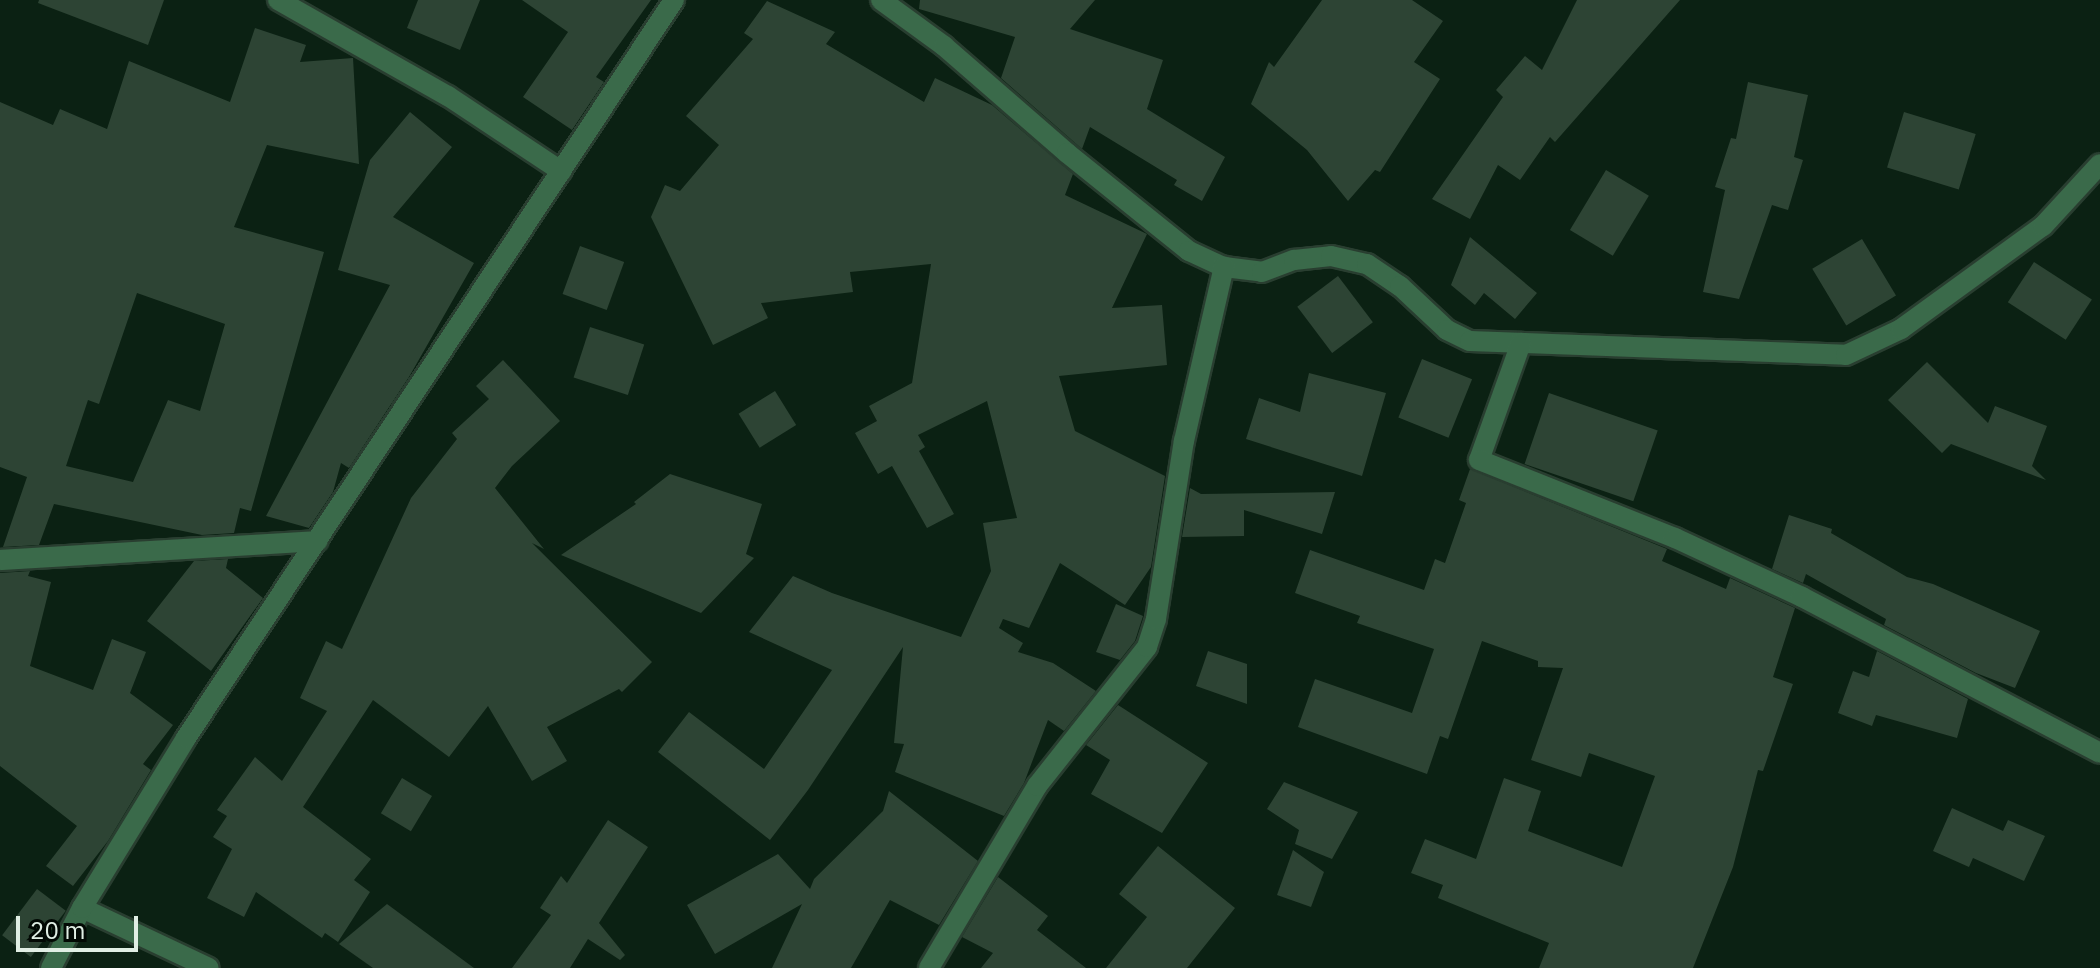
<!DOCTYPE html>
<html>
<head>
<meta charset="utf-8">
<style>
	body { margin:0 }
	#map { position:relative; width:2100px; height:968px; overflow:hidden; background:#0b2113; font-family:"IBM Plex Sans",sans-serif }
	div>[style] { position:absolute }
	.building>* { inset:0; background:#2d4434; transform-origin:0 0 }
	.roads { filter:drop-shadow(2px 0 #293e30) drop-shadow(-2px 0 #293e30) drop-shadow(0 2px #293e30) drop-shadow(0 -2px #293e30) }
	.street>* { height:20px; margin:-10px; padding:0 10px; transform-origin:10px; border-radius:10px; background:#3a6a4a }
	span { translate:-50% -50%; white-space:nowrap; text-align:center; line-height:1.15; -webkit-text-stroke:7px #020904; paint-order:stroke }
	.scale { position:absolute; left:16px; top:916px; width:122px; height:36px; box-sizing:border-box; border:4px solid #e0eee4; border-top:0; padding-left:10px; font-size:24px; line-height:28px; white-space:nowrap; color:#e0eee4; -webkit-text-stroke:6px #020904; paint-order:stroke }
</style>
</head>
<body>
<div id="map">
	<div class="building">
		<div style="clip-path:polygon(39px 0,164px 0,148px 45px,38px 3px)"></div>
		<div style="clip-path:polygon(418px 0,480px 0,460px 50px,407px 28px)"></div>
		<div style="clip-path:polygon(522px 0,651px 0,596px 77px,604px 82px,572px 130px,523px 97px,568px 32px)"></div>
		<div style="clip-path:polygon(920px 0,1095px 0,1070px 29px,1163px 60px,1147px 109px,1225px 157px,1202px 201px,1174px 185px,1177px 180px,1090px 127px,1082px 149px,1001px 78px,1015px 37px,919px 9px)"></div>
		<div style="clip-path:polygon(1322px 0,1412px 0,1443px 21px,1414px 62px,1440px 79px,1380px 172px,1375px 170px,1348px 201px,1307px 150px,1251px 104px,1269px 62px,1274px 67px)"></div>
		<div style="clip-path:polygon(1577px 0,1680px 0,1555px 142px,1550px 137px,1520px 180px,1498px 165px,1470px 219px,1432px 199px,1503px 97px,1496px 90px,1525px 56px,1542px 70px)"></div>
		<div style="clip-path:polygon(767px 1px,835px 32px,826px 44px,924px 102px,935px 78px,992px 105px,1073px 174px,1065px 195px,1147px 234px,1112px 308px,1162px 305px,1167px 365px,1059px 376px,1075px 431px,1165px 476px,1151px 567px,1125px 605px,1060px 563px,1029px 628px,1003px 619px,999px 628px,1023px 643px,1018px 652px,1053px 663px,1096px 691px,1064px 731px,1048px 720px,1024px 783px,1004px 816px,895px 772px,904px 744px,894px 743px,903px 647px,808px 790px,770px 840px,658px 752px,689px 712px,764px 769px,832px 670px,749px 632px,793px 576px,832px 593px,961px 637px,991px 571px,983px 523px,1017px 518px,987px 401px,918px 435px,925px 447px,919px 451px,954px 514px,927px 528px,892px 466px,878px 474px,855px 433px,877px 421px,869px 406px,912px 383px,931px 264px,850px 272px,853px 292px,761px 303px,768px 318px,713px 345px,651px 217px,665px 185px,680px 191px,719px 145px,686px 116px,753px 39px,744px 33px)"></div>
		<div style="clip-path:polygon(evenodd,255px 28px,306px 45px,300px 62px,353px 58px,359px 164px,267px 145px,234px 227px,324px 252px,251px 511px,240px 508px,234px 533px,202px 535px,54px 504px,39px 545px,3px 547px,27px 477px,0 467px,0 102px,53px 125px,60px 109px,107px 129px,129px 61px,230px 102px,255px 28px,137px 293px,225px 324px,200px 411px,168px 400px,133px 482px,66px 466px,88px 400px,99px 404px,137px 293px)"></div>
		<div style="clip-path:polygon(1748px 82px,1808px 95px,1794px 157px,1803px 160px,1788px 210px,1772px 205px,1739px 299px,1703px 292px,1725px 190px,1715px 187px,1731px 138px,1736px 139px)"></div>
		<div style="clip-path:polygon(410px 112px,452px 147px,393px 217px,474px 263px,409px 377px,349px 468px,341px 463px,333px 492px,309px 528px,266px 516px,390px 285px,338px 270px,370px 160px)"></div>
		<div style="left:1904px;top:112px;width:75px;height:58px;rotate:17deg"></div>
		<div style="left:1606px;top:170px;width:50px;height:70px;rotate:31deg"></div>
		<div style="clip-path:polygon(1470px 237px,1537px 293px,1515px 319px,1484px 293px,1475px 305px,1451px 285px)"></div>
		<div style="left:1862px;top:239px;width:66px;height:58px;rotate:59deg"></div>
		<div style="left:580px;top:246px;width:47px;height:51px;rotate:20deg"></div>
		<div style="left:2034px;top:262px;width:69px;height:48px;rotate:33deg"></div>
		<div style="left:1338px;top:276px;width:58px;height:51px;rotate:53deg"></div>
		<div style="left:590px;top:327px;width:57px;height:53px;rotate:18deg"></div>
		<div style="left:1422px;top:359px;width:54px;height:63px;rotate:22deg"></div>
		<div style="clip-path:polygon(503px 360px,560px 421px,512px 466px,495px 488px,544px 549px,532px 543px,652px 662px,622px 692px,619px 689px,547px 727px,567px 761px,532px 781px,488px 706px,449px 757px,373px 700px,303px 807px,371px 859px,354px 880px,370px 892px,338px 942px,325px 933px,322px 938px,256px 892px,244px 917px,207px 898px,232px 849px,213px 837px,227px 816px,217px 810px,255px 757px,282px 781px,327px 711px,300px 698px,326px 641px,342px 649px,411px 498px,457px 439px,452px 433px,489px 399px,476px 386px)"></div>
		<div style="clip-path:polygon(1927px 362px,1988px 423px,1995px 406px,2047px 426px,2032px 466px,2046px 480px,1951px 444px,1942px 453px,1888px 400px)"></div>
		<div style="clip-path:polygon(1309px 373px,1386px 393px,1362px 476px,1246px 439px,1259px 398px,1300px 412px)"></div>
		<div style="left:775px;top:391px;width:40px;height:43px;rotate:58deg"></div>
		<div style="left:1549px;top:393px;width:115px;height:75px;rotate:19deg"></div>
		<div style="clip-path:polygon(1470px 469px,1667px 549px,1662px 561px,1726px 589px,1730px 578px,1795px 608px,1773px 677px,1793px 684px,1763px 771px,1758px 770px,1733px 867px,1693px 968px,1539px 968px,1549px 943px,1438px 898px,1443px 885px,1411px 873px,1425px 839px,1476px 859px,1504px 778px,1541px 791px,1528px 831px,1622px 867px,1655px 776px,1589px 753px,1581px 777px,1531px 760px,1563px 668px,1538px 667px,1538px 661px,1482px 641px,1448px 739px,1440px 736px,1427px 774px,1298px 727px,1315px 679px,1412px 713px,1434px 649px,1357px 623px,1360px 616px,1295px 593px,1310px 550px,1424px 590px,1435px 559px,1445px 563px,1466px 503px,1459px 500px)"></div>
		<div style="clip-path:polygon(670px 474px,762px 504px,746px 554px,754px 558px,701px 613px,561px 555px,636px 504px,634px 502px)"></div>
		<div style="clip-path:polygon(1190px 488px,1201px 494px,1335px 492px,1322px 534px,1244px 510px,1244px 536px,1182px 537px)"></div>
		<div style="clip-path:polygon(1789px 515px,1832px 529px,1831px 533px,1907px 577px,1933px 584px,2040px 631px,2015px 688px,1976px 673px,1884px 625px,1886px 619px,1806px 574px,1803px 583px,1772px 569px)"></div>
		<div style="clip-path:polygon(228px 559px,226px 568px,263px 598px,211px 671px,147px 621px,194px 561px)"></div>
		<div style="clip-path:polygon(30px 571px,28px 576px,51px 582px,30px 666px,93px 690px,112px 639px,146px 652px,130px 693px,173px 725px,143px 764px,151px 770px,108px 841px,73px 886px,46px 866px,77px 826px,0 766px,0 573px)"></div>
		<div style="clip-path:polygon(1116px 604px,1143px 616px,1135px 641px,1120px 660px,1096px 652px)"></div>
		<div style="clip-path:polygon(1208px 651px,1247px 664px,1247px 704px,1196px 686px)"></div>
		<div style="clip-path:polygon(1877px 651px,1968px 699px,1957px 738px,1876px 715px,1872px 726px,1838px 713px,1853px 671px,1869px 677px)"></div>
		<div style="clip-path:polygon(1118px 705px,1208px 763px,1162px 833px,1091px 794px,1110px 760px,1086px 745px)"></div>
		<div style="left:402px;top:778px;width:35px;height:41px;rotate:31deg"></div>
		<div style="clip-path:polygon(1284px 782px,1358px 812px,1332px 859px,1295px 844px,1299px 830px,1267px 809px)"></div>
		<div style="clip-path:polygon(889px 791px,978px 861px,939px 925px,890px 900px,851px 968px,772px 968px,802px 904px,715px 954px,687px 905px,778px 854px,810px 889px,814px 879px,883px 811px)"></div>
		<div style="clip-path:polygon(1952px 808px,2003px 831px,2008px 820px,2045px 836px,2024px 881px,1973px 858px,1969px 867px,1933px 851px)"></div>
		<div style="clip-path:polygon(608px 820px,648px 847px,599px 923px,625px 955px,620px 960px,588px 939px,570px 968px,512px 968px,551px 915px,540px 908px,561px 876px,567px 883px)"></div>
		<div style="clip-path:polygon(1158px 846px,1235px 908px,1187px 968px,1106px 968px,1147px 917px,1119px 894px)"></div>
		<div style="clip-path:polygon(1293px 850px,1324px 872px,1311px 907px,1277px 895px)"></div>
		<div style="clip-path:polygon(998px 877px,1048px 916px,1037px 930px,1086px 968px,981px 968px,993px 953px,962px 937px)"></div>
		<div style="left:37px;top:889px;width:36px;height:58px;rotate:37deg"></div>
		<div style="clip-path:polygon(387px 904px,474px 968px,373px 968px,339px 944px)"></div>
	</div>
	<div class="roads">
		<div class="street">
			<div style="left:278px;top:0;width:195px;rotate:29.5deg"></div>
			<div style="left:448px;top:96px;width:136px;rotate:33.6deg"></div>
			<div style="left:881px;top:0;width:78px;rotate:36.1deg"></div>
			<div style="left:944px;top:46px;width:163px;rotate:41deg"></div>
			<div style="left:1067px;top:153px;width:156px;rotate:38.8deg"></div>
			<div style="left:1189px;top:251px;width:38px;rotate:25deg"></div>
			<div style="left:1224px;top:267px;width:38px;rotate:7deg"></div>
			<div style="left:1262px;top:272px;width:34px;rotate:-21deg"></div>
			<div style="left:1294px;top:260px;width:37px;rotate:-6deg"></div>
			<div style="left:1331px;top:256px;width:37px;rotate:13deg"></div>
			<div style="left:1367px;top:264px;width:40px;rotate:34deg"></div>
			<div style="left:1400px;top:286px;width:64px;rotate:43.1deg"></div>
			<div style="left:1447px;top:330px;width:25px;rotate:26deg"></div>
			<div style="left:1470px;top:341px;width:376px;rotate:2.1deg"></div>
			<div style="left:1846px;top:355px;width:61px;rotate:-25.3deg"></div>
			<div style="left:1901px;top:329px;width:175px;rotate:-36deg"></div>
			<div style="left:2043px;top:226px;width:84px;rotate:-47.4deg"></div>
			<div style="left:1521px;top:343px;width:124px;rotate:109.7deg"></div>
			<div style="left:1479px;top:460px;width:211px;rotate:21.7deg"></div>
			<div style="left:1675px;top:538px;width:140px;rotate:24.9deg"></div>
			<div style="left:1802px;top:597px;width:336px;rotate:27.6deg"></div>
			<div style="left:0;top:560px;width:318px;rotate:-3.4deg"></div>
			<div style="left:82px;top:908px;width:140px;rotate:25.3deg"></div>
			<div style="left:51px;top:968px;width:68px;rotate:-62.7deg"></div>
			<div style="left:82px;top:908px;width:199px;rotate:-58.5deg"></div>
			<div style="left:186px;top:738px;width:885px;rotate:-56.53deg"></div>
			<div style="left:929px;top:968px;width:212px;rotate:-59.3deg"></div>
			<div style="left:1037px;top:786px;width:177px;rotate:-51.6deg"></div>
			<div style="left:1147px;top:647px;width:29px;rotate:-72deg"></div>
			<div style="left:1156px;top:619px;width:180px;rotate:-81.1deg"></div>
			<div style="left:1184px;top:441px;width:179px;rotate:-77.1deg"></div>
		</div>
	</div>
	<div class="scale">20 m</div>
</div>
</body>
</html>
